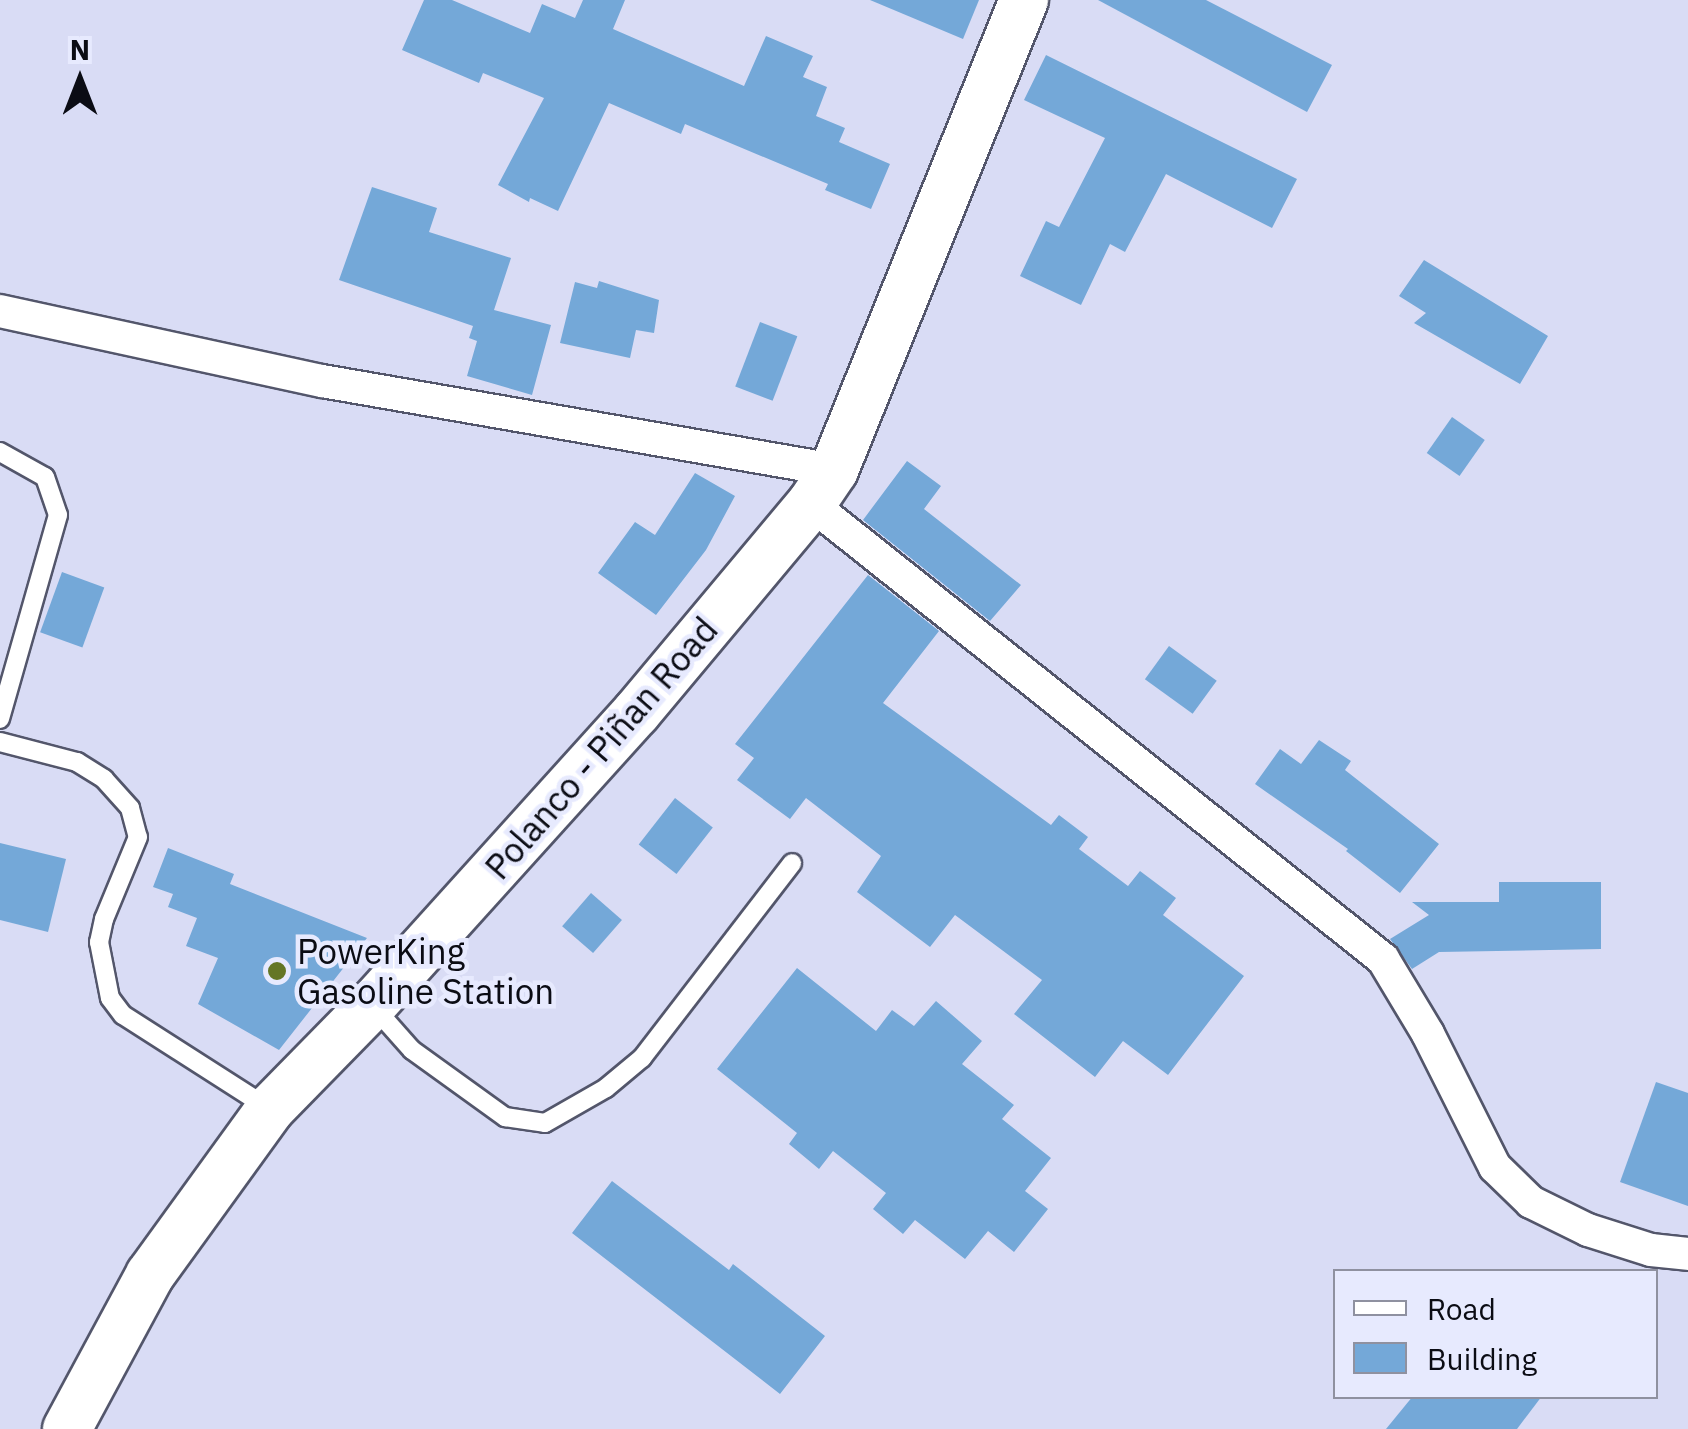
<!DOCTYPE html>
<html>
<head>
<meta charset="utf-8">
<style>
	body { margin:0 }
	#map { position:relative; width:1688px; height:1429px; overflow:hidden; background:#d9dcf5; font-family:"IBM Plex Sans",sans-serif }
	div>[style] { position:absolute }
	.building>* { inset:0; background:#74a8d8; transform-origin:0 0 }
	.roads { filter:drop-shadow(2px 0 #53566b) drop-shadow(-2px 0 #53566b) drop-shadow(0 2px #53566b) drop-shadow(0 -2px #53566b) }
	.service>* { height:18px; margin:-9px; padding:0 9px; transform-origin:9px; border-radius:9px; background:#fff }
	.minor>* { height:32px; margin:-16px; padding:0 16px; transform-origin:16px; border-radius:16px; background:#fff }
	.secondary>* { height:48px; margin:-24px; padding:0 24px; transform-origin:24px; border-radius:24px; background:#fff }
	.dots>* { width:28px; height:28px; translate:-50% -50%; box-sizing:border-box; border:5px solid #e7eafe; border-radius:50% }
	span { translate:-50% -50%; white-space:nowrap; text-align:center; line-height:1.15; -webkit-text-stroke:9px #e7eafe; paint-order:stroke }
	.street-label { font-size:35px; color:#0b0c14 }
	.poi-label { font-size:35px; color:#0b0c14 }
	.left { translate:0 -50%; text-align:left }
	.legend { position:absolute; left:1333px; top:1269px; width:325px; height:130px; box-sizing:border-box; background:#e7eafe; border:2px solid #8f91a0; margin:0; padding:12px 18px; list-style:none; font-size:30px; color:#0b0c14 }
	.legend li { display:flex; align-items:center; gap:20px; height:50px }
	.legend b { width:50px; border:2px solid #8f91a0 }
	.north { position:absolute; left:30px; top:30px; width:100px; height:100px; -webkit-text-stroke:8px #e7eafe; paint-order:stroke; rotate:0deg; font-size:28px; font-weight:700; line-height:40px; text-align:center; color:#0b0c14 }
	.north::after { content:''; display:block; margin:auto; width:35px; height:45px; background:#0b0c14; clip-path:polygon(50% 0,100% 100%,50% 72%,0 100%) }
</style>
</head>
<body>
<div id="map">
	<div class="building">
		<div style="clip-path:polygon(424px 0,452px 0,530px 33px,542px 4px,575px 18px,583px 0,625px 0,613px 29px,744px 86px,766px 36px,813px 56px,803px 77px,827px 87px,816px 116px,845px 128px,839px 142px,890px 164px,871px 209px,825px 190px,828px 184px,685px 124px,681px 134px,609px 103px,558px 211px,530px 198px,529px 202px,498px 185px,544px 98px,483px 73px,479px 83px,402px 50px)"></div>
		<div style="clip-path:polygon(870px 0,979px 0,963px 39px)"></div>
		<div style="clip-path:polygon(1098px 0,1206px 0,1332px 65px,1307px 112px)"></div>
		<div style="clip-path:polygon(1046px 55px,1297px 179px,1272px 228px,1166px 174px,1125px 252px,1110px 244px,1081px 305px,1020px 276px,1046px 221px,1059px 227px,1105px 138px,1024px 100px)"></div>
		<div style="clip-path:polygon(372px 187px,437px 208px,429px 232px,511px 258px,494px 310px,551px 325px,532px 395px,467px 376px,477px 341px,469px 338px,473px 326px,339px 280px)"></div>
		<div style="clip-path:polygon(1424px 260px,1548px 336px,1520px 384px,1414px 323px,1426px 313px,1399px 296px)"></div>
		<div style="clip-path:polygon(599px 281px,659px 300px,654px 333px,636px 330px,630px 358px,560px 343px,575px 282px,597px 288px)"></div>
		<div style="left:760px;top:322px;width:40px;height:69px;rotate:21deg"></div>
		<div style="left:1452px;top:417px;width:40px;height:44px;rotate:35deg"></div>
		<div style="clip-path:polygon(907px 461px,941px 486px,924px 509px,1021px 585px,990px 621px,863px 520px)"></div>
		<div style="clip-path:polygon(695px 473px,735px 496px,706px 550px,656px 615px,598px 573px,635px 522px,655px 535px)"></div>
		<div style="left:62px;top:572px;width:45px;height:64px;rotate:20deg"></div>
		<div style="clip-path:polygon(868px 575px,939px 631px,883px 703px,1051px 825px,1059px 815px,1088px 837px,1079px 849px,1128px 886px,1140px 871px,1176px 898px,1163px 915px,1244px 976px,1168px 1075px,1123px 1041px,1095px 1077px,1014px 1014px,1042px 980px,955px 915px,930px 947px,857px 892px,881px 856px,806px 798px,790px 819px,737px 780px,754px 758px,735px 744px)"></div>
		<div style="left:1169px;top:646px;width:59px;height:41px;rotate:36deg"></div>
		<div style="clip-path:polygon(1319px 740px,1351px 761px,1345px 770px,1439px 844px,1400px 893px,1346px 851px,1348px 849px,1255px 784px,1280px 749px,1301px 764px)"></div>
		<div style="left:675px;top:798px;width:48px;height:59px;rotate:38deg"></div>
		<div style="clip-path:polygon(0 843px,66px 859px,48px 932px,0 920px)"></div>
		<div style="clip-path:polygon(168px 848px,234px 874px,230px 884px,367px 938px,279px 1050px,198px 1004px,218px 958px,186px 946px,197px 918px,168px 907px,173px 894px,153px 887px)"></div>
		<div style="clip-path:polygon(1499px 882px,1601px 882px,1601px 949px,1439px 952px,1412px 969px,1390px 939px,1429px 915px,1412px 902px,1499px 902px)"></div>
		<div style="left:591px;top:893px;width:41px;height:44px;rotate:41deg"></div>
		<div style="clip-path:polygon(797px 968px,876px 1031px,892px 1010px,914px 1026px,936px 1001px,982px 1041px,962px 1064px,1014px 1105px,1002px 1119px,1051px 1158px,1025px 1191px,1048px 1209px,1014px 1252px,988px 1231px,965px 1259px,915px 1220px,903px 1234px,873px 1209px,886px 1193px,833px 1151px,819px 1169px,789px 1144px,797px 1133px,717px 1069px)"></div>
		<div style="clip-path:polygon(1656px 1082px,1688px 1093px,1688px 1206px,1620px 1182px)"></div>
		<div style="clip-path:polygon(612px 1181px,729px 1270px,733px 1264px,825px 1336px,780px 1394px,572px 1233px)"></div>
		<div style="clip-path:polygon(1413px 1396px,1542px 1396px,1517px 1429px,1386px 1429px)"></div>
	</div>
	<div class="roads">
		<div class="service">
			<div style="left:0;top:452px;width:51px;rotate:29.1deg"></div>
			<div style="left:45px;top:477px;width:40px;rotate:71.1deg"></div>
			<div style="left:58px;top:515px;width:212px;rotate:105.9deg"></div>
			<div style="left:0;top:742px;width:80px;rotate:14.6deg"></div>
			<div style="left:77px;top:762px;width:32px;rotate:32deg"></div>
			<div style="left:104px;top:779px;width:39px;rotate:48deg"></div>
			<div style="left:130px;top:808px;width:30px;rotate:75deg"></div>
			<div style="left:138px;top:837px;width:89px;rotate:112.5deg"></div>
			<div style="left:104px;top:919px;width:24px;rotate:102deg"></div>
			<div style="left:99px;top:942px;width:57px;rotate:78.9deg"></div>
			<div style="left:110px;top:998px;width:21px;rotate:53deg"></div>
			<div style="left:123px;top:1015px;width:174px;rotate:32.6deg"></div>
			<div style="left:372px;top:1005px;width:60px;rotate:48.4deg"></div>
			<div style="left:412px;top:1050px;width:115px;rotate:35.8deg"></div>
			<div style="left:505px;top:1117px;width:40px;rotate:8.5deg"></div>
			<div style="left:545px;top:1123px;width:70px;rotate:-29.8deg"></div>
			<div style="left:606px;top:1088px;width:47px;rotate:-39.8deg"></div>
			<div style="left:642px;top:1058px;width:246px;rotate:-52.4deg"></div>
		</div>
		<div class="minor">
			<div style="left:0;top:311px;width:330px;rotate:12.3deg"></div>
			<div style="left:322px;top:381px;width:520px;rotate:9.86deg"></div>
			<div style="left:811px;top:504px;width:731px;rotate:38.5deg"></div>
			<div style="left:1383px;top:959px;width:87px;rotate:59deg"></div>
			<div style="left:1428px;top:1034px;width:149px;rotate:63.3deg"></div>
			<div style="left:1495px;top:1167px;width:50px;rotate:44.2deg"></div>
			<div style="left:1531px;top:1202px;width:64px;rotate:26.2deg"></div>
			<div style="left:1588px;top:1230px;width:66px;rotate:17.6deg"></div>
			<div style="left:1651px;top:1250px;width:37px;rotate:6deg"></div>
		</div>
		<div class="secondary">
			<div style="left:67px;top:1429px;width:175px;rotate:-61.7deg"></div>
			<div style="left:150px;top:1275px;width:205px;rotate:-54.1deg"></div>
			<div style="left:270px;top:1109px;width:146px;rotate:-45.6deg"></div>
			<div style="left:372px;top:1005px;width:394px;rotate:-47.9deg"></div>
			<div style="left:636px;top:713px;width:273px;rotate:-50.1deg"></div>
			<div style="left:811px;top:504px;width:41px;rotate:-55.9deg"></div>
			<div style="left:834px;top:470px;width:507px;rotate:-67.99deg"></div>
		</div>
	</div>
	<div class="dots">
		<div style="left:277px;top:971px;background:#647625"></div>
	</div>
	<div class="street-label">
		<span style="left:601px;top:748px;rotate:-49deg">Polanco - Piñan Road</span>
	</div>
	<div class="poi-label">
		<span class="left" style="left:297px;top:971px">PowerKing<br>Gasoline Station</span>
	</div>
	<ul class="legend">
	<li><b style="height:12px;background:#fff"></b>Road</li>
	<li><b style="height:28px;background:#74a8d8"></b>Building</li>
	</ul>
	<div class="north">N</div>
</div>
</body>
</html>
